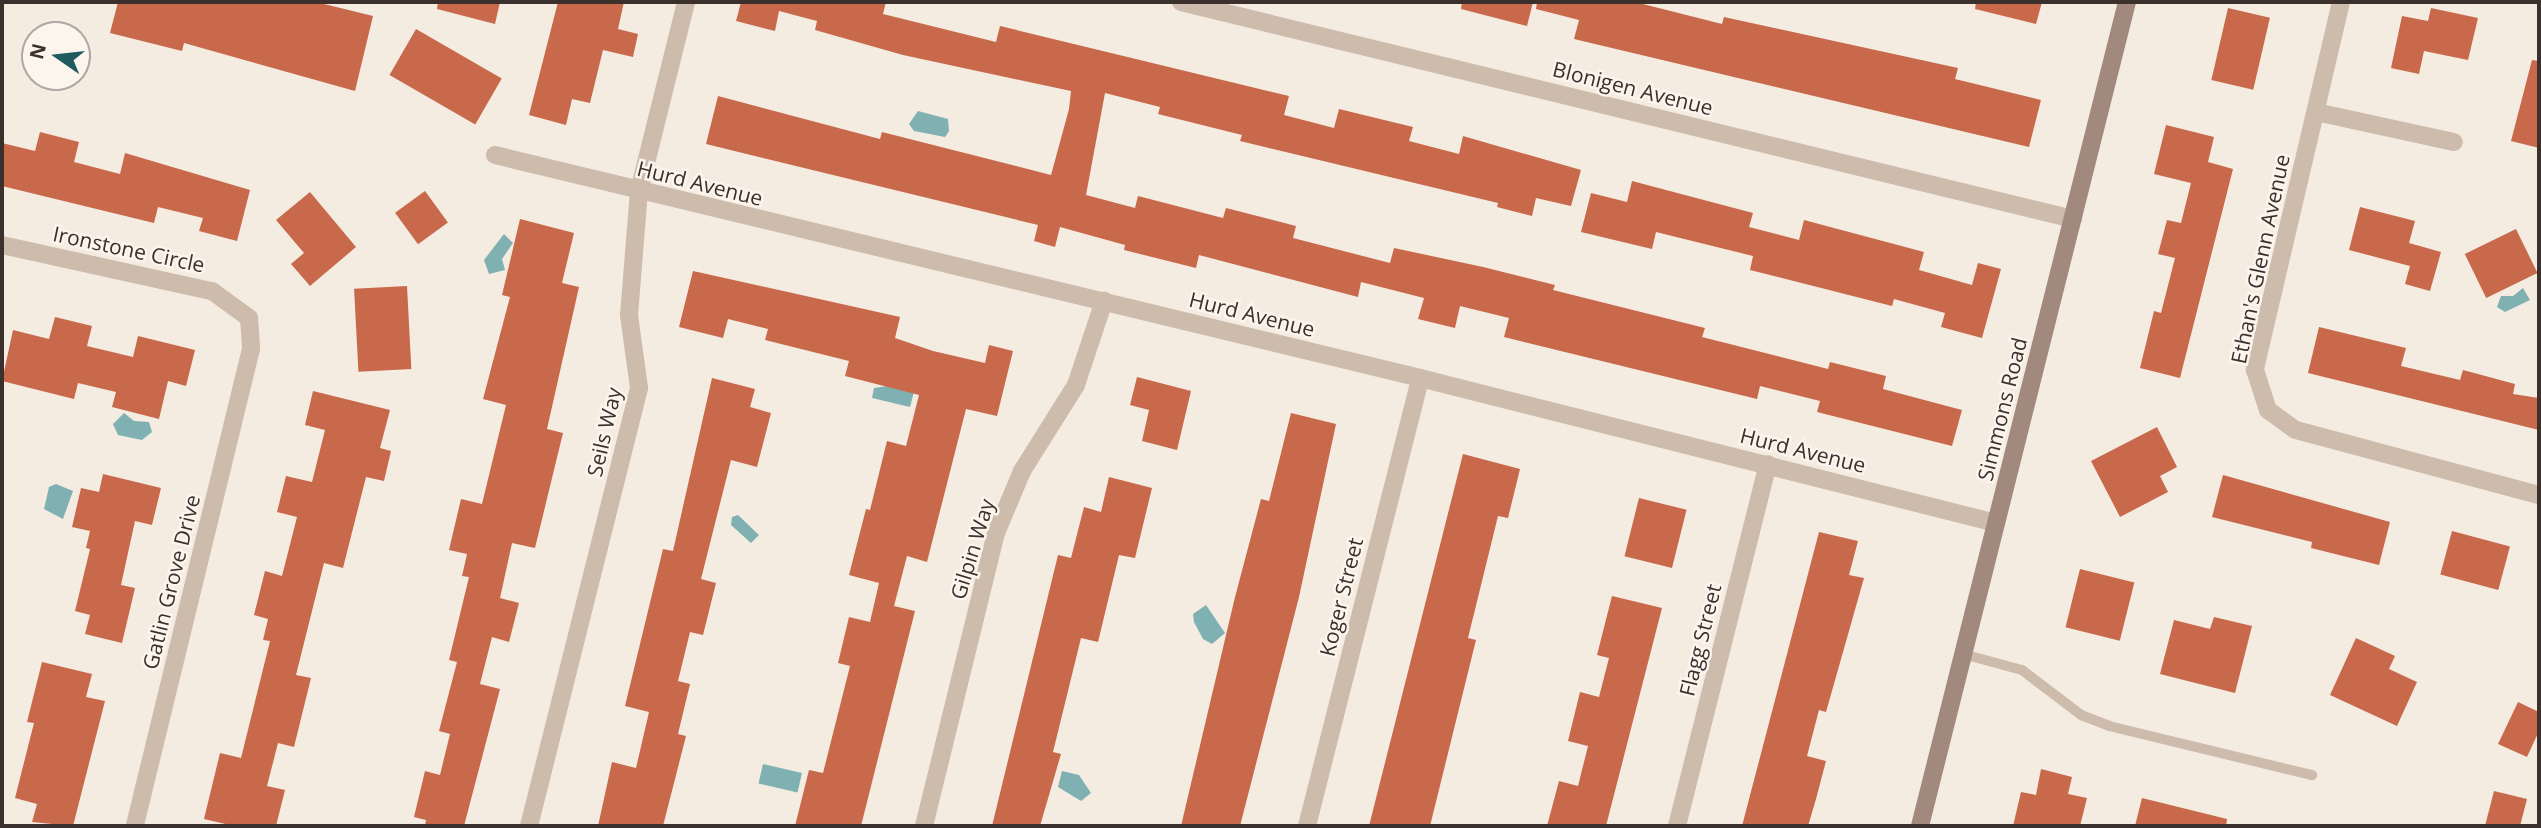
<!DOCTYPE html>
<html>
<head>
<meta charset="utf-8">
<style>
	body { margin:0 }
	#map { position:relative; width:2541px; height:828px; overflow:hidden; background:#f4ebe1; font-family:"Open Sans",sans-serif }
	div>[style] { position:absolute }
	.water>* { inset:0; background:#7fb0b2; transform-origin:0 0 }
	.building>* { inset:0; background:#c8694b; transform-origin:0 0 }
	.lane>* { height:10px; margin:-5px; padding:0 5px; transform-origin:5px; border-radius:5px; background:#cdbbac }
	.street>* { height:18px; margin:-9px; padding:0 9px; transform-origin:9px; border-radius:9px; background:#cdbbac }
	.secondary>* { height:18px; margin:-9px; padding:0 9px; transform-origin:9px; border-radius:9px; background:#a18a7d }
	span { translate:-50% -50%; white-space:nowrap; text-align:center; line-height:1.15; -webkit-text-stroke:5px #fbf5ee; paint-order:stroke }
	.street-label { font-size:21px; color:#3b302b }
	.frame { position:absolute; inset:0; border:4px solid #3b302b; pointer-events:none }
	.north { position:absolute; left:21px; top:21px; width:70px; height:70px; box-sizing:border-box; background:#fbf5ee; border:2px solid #aea6a0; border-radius:50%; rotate:284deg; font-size:19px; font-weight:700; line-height:28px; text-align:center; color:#3b302b }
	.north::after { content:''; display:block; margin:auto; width:24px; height:32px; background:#1f5a5e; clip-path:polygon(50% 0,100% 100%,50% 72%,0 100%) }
</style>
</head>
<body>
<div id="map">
	<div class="water">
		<div style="clip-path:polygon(918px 111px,948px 119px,949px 131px,945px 137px,914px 131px,909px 124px)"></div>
		<div style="clip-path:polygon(504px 234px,513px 243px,502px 259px,505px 270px,489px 274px,484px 260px)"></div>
		<div style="clip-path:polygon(2523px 288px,2530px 300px,2505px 312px,2497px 307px,2501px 296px,2513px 296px)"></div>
		<div style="clip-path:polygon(888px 386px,915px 388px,910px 407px,872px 398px,874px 388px)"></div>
		<div style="clip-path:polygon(124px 413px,134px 421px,149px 422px,152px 432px,142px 440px,118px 435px,113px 424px)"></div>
		<div style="clip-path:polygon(56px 484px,73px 491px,63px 519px,44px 509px,49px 487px)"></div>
		<div style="clip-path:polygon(738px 515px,759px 535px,751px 543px,731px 525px,732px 517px)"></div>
		<div style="clip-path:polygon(1206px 605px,1225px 633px,1212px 644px,1203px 639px,1194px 622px,1193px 614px)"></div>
		<div style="left:763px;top:764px;width:40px;height:20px;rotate:13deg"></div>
		<div style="clip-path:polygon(1062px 771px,1079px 775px,1091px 793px,1081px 801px,1058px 787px)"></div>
	</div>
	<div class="building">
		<div style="clip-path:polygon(118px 2px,316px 2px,373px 16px,355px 91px,184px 43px,182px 51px,110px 33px)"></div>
		<div style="clip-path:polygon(438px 2px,500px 2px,495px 24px,437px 9px)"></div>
		<div style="clip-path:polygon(558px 2px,624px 2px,618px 29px,638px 34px,633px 57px,603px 50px,590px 103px,572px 99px,566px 125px,529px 115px)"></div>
		<div style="clip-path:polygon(741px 2px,886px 2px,883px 14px,996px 42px,1000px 26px,1289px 96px,1284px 115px,1334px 128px,1339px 109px,1413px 127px,1409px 141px,1459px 154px,1463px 136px,1581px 170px,1571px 206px,1536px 198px,1532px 216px,1497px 207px,1498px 203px,1240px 141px,1242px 135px,1158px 114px,1160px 107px,1105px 93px,1086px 195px,1135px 208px,1138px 196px,1223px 218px,1226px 208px,1296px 226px,1293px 238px,1390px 263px,1394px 248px,1483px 267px,1555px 285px,1553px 290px,1705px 328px,1702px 337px,1828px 369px,1830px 362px,1886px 376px,1883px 389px,1962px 410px,1952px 446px,1817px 412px,1820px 401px,1760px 386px,1757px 399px,1504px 337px,1509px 318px,1460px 306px,1455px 328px,1418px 319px,1424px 298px,1361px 282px,1358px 297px,1199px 255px,1196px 268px,1124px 250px,1125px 245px,1060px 227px,1055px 247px,1034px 241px,1038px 225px,706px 144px,718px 96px,880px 139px,882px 132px,1051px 175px,1069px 109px,1071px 91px,903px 55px,815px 30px,817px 21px,779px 11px,775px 31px,736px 21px)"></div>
		<div style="clip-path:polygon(1462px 2px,1533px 2px,1527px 26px,1461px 9px)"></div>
		<div style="clip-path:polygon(1537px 2px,1635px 2px,1722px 24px,1724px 17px,1958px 68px,1955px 79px,2041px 100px,2029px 147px,1574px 39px,1579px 20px,1536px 9px)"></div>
		<div style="clip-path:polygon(1976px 2px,2042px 2px,2036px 24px,1975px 9px)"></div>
		<div style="left:2228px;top:8px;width:43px;height:74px;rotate:13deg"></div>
		<div style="clip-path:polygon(2431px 8px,2478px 18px,2468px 60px,2424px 51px,2419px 74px,2391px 68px,2402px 16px,2428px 21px)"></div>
		<div style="left:416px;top:29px;width:99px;height:53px;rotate:30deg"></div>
		<div style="clip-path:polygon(2532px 60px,2539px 61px,2539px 148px,2511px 141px)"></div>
		<div style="clip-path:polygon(2166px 125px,2214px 137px,2208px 162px,2233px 169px,2180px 378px,2140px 368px,2154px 311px,2161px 313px,2175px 258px,2158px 254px,2167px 220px,2181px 223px,2191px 183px,2154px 174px)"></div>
		<div style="clip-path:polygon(40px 132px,79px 142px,74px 162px,120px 174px,125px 153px,250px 190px,237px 241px,199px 231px,203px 218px,158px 207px,154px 223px,2px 186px,2px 143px,35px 151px)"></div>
		<div style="clip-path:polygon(1632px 181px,1753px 213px,1749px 227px,1799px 240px,1804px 220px,1924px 252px,1919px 270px,1972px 285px,1978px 263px,2001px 269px,1982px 338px,1941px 327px,1945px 313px,1894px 299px,1892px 306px,1750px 270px,1753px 256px,1656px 232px,1652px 249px,1581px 232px,1591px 193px,1627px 202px)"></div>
		<div style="left:425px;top:191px;width:39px;height:37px;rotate:54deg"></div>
		<div style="clip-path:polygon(310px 192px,356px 247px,310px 286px,291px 264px,304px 253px,276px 220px)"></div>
		<div style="clip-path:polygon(2360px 207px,2415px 221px,2409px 243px,2441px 252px,2430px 291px,2405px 284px,2410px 266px,2349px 250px)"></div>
		<div style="clip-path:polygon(520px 219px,574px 233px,562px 283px,579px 287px,547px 429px,563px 433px,535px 548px,512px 543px,500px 598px,519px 603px,509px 642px,492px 637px,480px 684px,500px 689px,464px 826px,425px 826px,426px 820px,414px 817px,425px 771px,440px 775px,450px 734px,439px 731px,457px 662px,449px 660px,469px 577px,462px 576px,467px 554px,449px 550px,461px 499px,482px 504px,506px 405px,483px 399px,510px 297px,502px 295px)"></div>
		<div style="left:2516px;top:229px;width:49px;height:57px;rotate:64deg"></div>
		<div style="clip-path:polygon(693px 271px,900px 317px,895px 338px,933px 351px,985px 363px,989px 345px,1013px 351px,997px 416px,966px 409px,927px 562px,907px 556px,894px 606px,915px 611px,861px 826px,795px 826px,809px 770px,823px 773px,850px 666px,838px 663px,849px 617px,870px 622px,879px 583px,849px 575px,866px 509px,870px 510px,887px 441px,906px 446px,919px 395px,845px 376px,849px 361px,765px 340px,768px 329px,728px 319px,723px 338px,679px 327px)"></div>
		<div style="left:407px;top:286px;width:83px;height:53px;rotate:87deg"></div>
		<div style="clip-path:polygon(55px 317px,92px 326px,87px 346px,133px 357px,138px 336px,195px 350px,186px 386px,168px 381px,159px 419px,112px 407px,116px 392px,78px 383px,74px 399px,2px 381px,13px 330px,49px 339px)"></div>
		<div style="clip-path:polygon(2319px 327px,2406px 348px,2401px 366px,2460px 380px,2463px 370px,2515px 384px,2513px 394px,2539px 398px,2539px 430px,2308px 373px)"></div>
		<div style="clip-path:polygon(1137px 377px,1191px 391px,1177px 450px,1142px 441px,1149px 410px,1130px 405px)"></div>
		<div style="clip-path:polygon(712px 378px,755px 389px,750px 407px,771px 413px,757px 467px,731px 460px,701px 579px,716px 583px,703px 635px,690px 632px,678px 681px,690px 684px,678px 734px,686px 736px,663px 826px,598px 826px,612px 762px,636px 768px,649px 712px,625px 706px,663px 549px,673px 551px)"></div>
		<div style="clip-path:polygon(313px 391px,390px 410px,380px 448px,391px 451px,384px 481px,366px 477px,343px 568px,324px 563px,296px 675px,311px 678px,294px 747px,278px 743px,267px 786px,285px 790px,276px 826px,234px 826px,204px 819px,220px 753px,241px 758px,270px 641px,263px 640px,268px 619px,254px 615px,265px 571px,282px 576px,297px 517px,277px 512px,286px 476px,312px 482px,325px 430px,305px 425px)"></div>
		<div style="clip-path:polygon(1291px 413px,1336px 424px,1299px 597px,1240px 826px,1181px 826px,1235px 597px,1261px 499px,1269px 501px)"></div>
		<div style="clip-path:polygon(2157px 427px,2177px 467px,2160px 476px,2168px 492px,2120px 517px,2091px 461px)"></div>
		<div style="clip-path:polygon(1463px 454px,1520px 469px,1508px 518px,1498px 516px,1468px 638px,1476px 640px,1430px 826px,1369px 826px)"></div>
		<div style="clip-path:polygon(103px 474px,161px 488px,152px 525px,135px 521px,121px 585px,135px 588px,122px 643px,85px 634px,90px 615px,75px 611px,90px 549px,86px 548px,90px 531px,72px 527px,81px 488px,99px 492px)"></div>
		<div style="clip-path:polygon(2223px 475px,2390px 522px,2379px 565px,2311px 548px,2312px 542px,2212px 517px)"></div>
		<div style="clip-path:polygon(1109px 477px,1152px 488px,1135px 558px,1119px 555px,1098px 642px,1081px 638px,1053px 752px,1061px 754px,1040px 826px,992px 826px,1058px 555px,1071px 558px,1084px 507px,1101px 512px)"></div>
		<div style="left:1639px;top:498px;width:49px;height:60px;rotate:14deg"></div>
		<div style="left:2452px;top:531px;width:60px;height:45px;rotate:15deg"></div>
		<div style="clip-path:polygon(1819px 532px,1858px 541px,1849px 575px,1864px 578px,1826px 712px,1819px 710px,1807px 756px,1826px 761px,1816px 799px,1808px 826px,1742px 826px)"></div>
		<div style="left:2080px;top:569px;width:56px;height:60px;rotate:14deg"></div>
		<div style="clip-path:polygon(1612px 596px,1662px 608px,1606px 826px,1547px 826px,1559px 781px,1578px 786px,1588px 746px,1568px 741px,1580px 692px,1599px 697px,1609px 658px,1597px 655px)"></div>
		<div style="clip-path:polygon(2214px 617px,2252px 626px,2235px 693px,2160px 674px,2174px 620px,2210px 629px)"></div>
		<div style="clip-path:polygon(2356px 638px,2395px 656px,2389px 669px,2417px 682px,2397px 726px,2330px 695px)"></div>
		<div style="clip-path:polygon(42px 662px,92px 674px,86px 697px,105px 701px,73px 826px,32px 822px,37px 804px,15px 798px,34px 723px,27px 722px)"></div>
		<div style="clip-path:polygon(2518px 702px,2539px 712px,2539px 731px,2527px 757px,2498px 744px)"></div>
		<div style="clip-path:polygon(2041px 769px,2072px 777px,2068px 794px,2087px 798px,2080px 826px,2013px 826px,2021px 792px,2036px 795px)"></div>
		<div style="clip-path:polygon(2494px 791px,2527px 799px,2520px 826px,2485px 826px)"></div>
		<div style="clip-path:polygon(2142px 798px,2227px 819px,2226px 826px,2135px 826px)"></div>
	</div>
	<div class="lane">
		<div style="left:1963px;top:654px;width:61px;rotate:15.2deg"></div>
		<div style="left:2022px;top:670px;width:74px;rotate:37.3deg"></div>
		<div style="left:2081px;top:715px;width:30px;rotate:21deg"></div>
		<div style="left:2109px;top:726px;width:209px;rotate:13.6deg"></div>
	</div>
	<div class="street">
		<div style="left:1181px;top:2px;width:918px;rotate:13.67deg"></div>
		<div style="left:2341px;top:2px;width:378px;rotate:103.2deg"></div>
		<div style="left:2255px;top:370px;width:42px;rotate:72deg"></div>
		<div style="left:2268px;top:410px;width:34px;rotate:36deg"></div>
		<div style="left:2296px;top:430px;width:252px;rotate:15deg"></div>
		<div style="left:2316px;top:112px;width:141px;rotate:12.3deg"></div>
		<div style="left:495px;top:155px;width:952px;rotate:13.55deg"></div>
		<div style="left:1420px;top:378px;width:594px;rotate:14.13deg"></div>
		<div style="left:2px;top:245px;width:215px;rotate:12.4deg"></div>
		<div style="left:212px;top:291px;width:46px;rotate:36.1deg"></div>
		<div style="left:249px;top:318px;width:31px;rotate:86deg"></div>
		<div style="left:251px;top:349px;width:491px;rotate:103.7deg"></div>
		<div style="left:529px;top:826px;width:452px;rotate:-75.9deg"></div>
		<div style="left:639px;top:388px;width:74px;rotate:-97.8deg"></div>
		<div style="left:629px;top:315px;width:124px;rotate:-85.4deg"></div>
		<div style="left:639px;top:191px;width:195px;rotate:-76deg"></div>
		<div style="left:924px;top:826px;width:302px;rotate:-76.2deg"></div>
		<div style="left:996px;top:533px;width:67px;rotate:-67.2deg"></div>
		<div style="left:1022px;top:471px;width:102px;rotate:-57.9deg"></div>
		<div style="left:1076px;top:385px;width:89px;rotate:-71.6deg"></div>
		<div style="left:1307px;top:826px;width:462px;rotate:-75.8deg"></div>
		<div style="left:1677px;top:826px;width:373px;rotate:-75.9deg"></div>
	</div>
	<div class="secondary">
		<div style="left:1920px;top:826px;width:850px;rotate:-75.9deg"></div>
	</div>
	<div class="street-label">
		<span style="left:1633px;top:88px;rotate:14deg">Blonigen Avenue</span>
		<span style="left:700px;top:183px;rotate:14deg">Hurd Avenue</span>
		<span style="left:129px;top:249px;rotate:12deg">Ironstone Circle</span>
		<span style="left:2260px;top:259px;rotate:-78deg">Ethan's Glenn Avenue</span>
		<span style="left:1252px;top:314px;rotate:14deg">Hurd Avenue</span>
		<span style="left:2002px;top:409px;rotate:-76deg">Simmons Road</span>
		<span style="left:604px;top:432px;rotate:-77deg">Seils Way</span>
		<span style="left:1803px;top:450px;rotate:14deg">Hurd Avenue</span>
		<span style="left:972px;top:549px;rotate:-73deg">Gilpin Way</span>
		<span style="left:171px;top:582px;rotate:-76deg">Gatlin Grove Drive</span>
		<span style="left:1341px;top:597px;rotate:-76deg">Koger Street</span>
		<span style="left:1700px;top:640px;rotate:-76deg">Flagg Street</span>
	</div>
	<div class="frame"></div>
	<div class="north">N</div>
</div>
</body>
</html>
